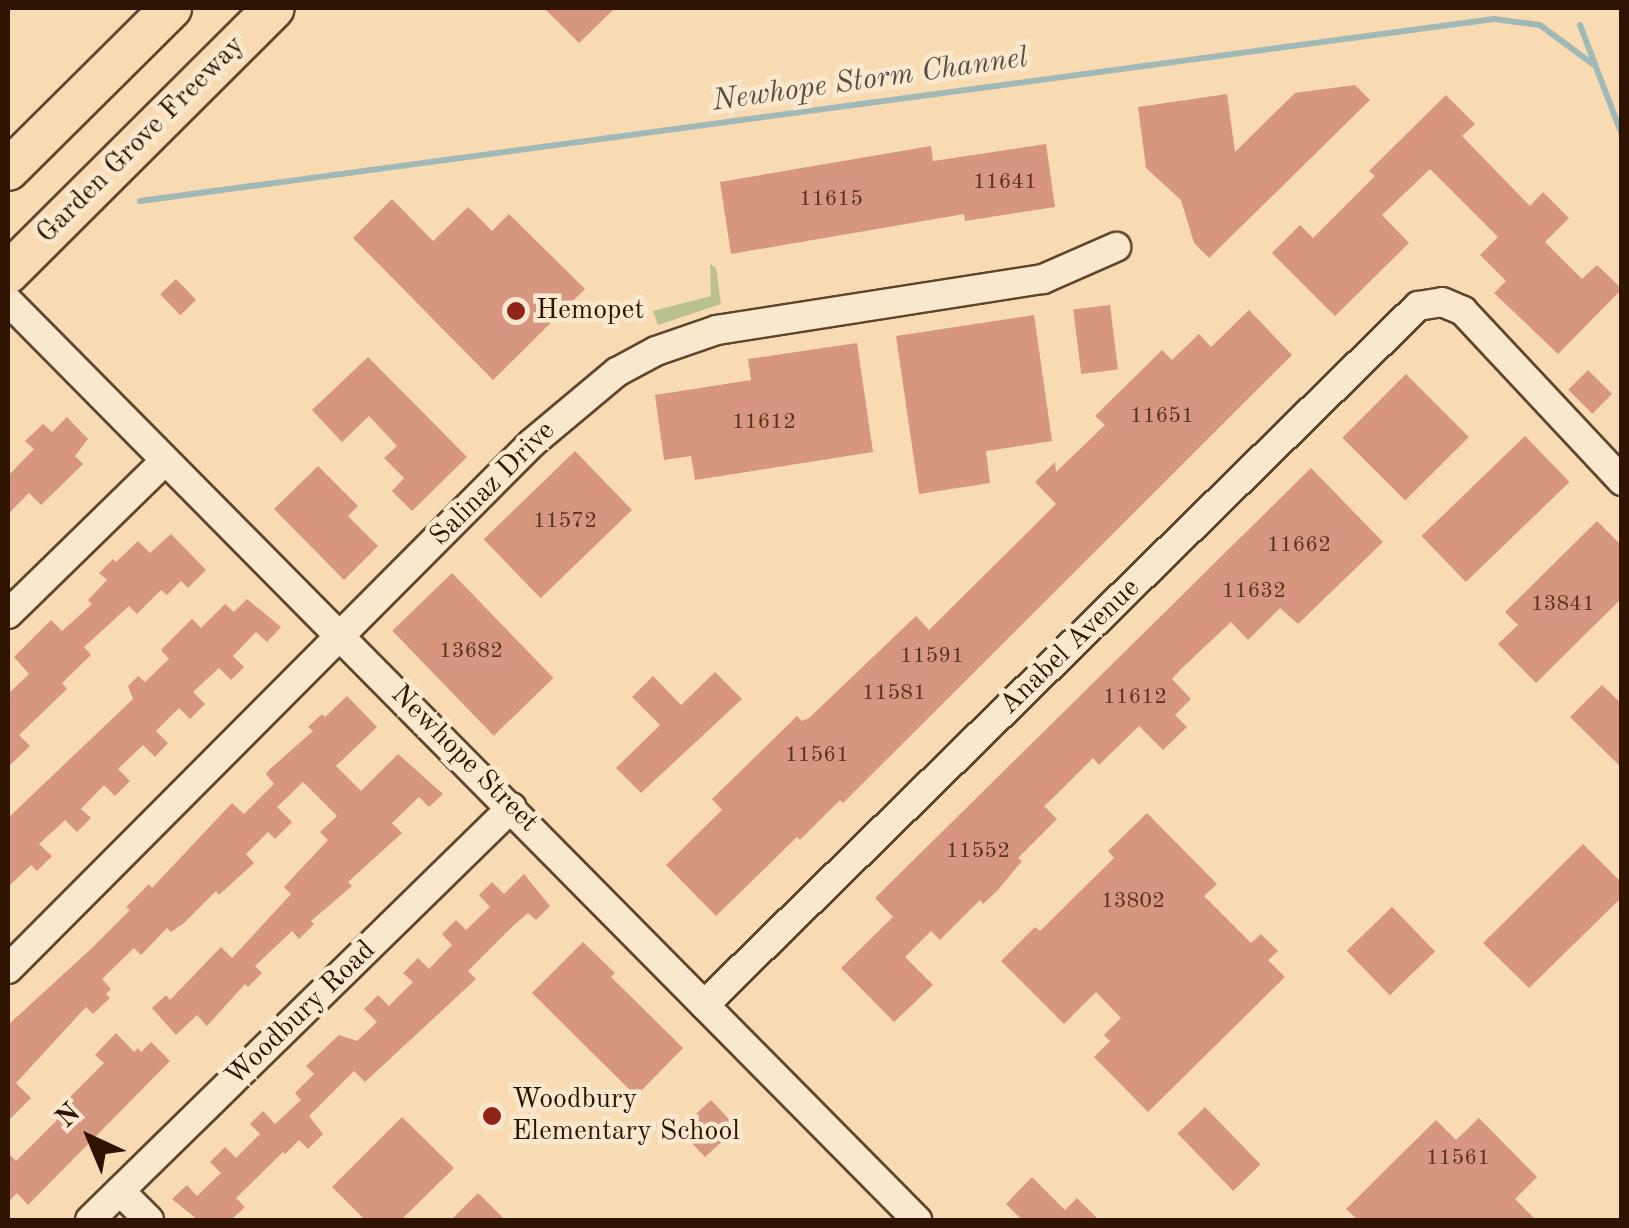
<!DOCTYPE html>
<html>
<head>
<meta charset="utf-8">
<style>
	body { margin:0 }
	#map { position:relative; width:1629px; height:1228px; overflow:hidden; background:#f8dbb3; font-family:"Old Standard TT",serif }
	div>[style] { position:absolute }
	.green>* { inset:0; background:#b9c190 }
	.stream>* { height:6px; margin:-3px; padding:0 3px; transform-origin:3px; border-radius:3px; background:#a1b9b6 }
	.building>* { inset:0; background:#d79680; transform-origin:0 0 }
	.roads { filter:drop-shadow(2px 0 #60452d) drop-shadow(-2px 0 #60452d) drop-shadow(0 2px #60452d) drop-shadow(0 -2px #60452d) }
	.minor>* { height:28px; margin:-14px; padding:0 14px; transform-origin:14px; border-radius:14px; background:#fae8ce }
	.highway>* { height:40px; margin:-20px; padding:0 20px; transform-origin:20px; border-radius:20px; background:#f8dbb3 }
	.dots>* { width:28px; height:28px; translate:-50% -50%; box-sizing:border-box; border:5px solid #fae8ce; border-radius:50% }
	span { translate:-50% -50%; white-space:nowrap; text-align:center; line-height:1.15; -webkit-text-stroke:9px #fae8ce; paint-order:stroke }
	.number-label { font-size:22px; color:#583420 }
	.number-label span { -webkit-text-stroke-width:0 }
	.street-label { font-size:28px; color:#2d1300 }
	.poi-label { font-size:28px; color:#2d1300 }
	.left { translate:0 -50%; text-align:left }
	.water-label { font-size:30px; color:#564d40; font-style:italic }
	.frame { position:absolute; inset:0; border:10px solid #2d1300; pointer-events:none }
	.north { position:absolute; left:40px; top:1088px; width:100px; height:100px; -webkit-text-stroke:8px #fae8ce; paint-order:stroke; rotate:316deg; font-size:28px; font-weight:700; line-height:40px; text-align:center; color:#2d1300 }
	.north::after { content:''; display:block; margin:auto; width:35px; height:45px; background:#2d1300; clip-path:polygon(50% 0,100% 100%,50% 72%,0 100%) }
</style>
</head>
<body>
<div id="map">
	<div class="green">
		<div style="clip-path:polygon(710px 264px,716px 268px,721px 304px,658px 325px,653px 311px,711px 296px)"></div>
	</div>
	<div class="stream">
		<div style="left:1580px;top:25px;width:118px;rotate:69.1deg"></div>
		<div style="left:140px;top:201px;width:1366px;rotate:-7.66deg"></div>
		<div style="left:1494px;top:19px;width:46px;rotate:7.4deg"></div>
		<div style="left:1540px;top:25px;width:67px;rotate:36.5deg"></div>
	</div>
	<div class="building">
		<div style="clip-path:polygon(544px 8px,615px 8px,579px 43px)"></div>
		<div style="clip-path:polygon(1355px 85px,1370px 100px,1209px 258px,1194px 243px,1181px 200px,1146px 168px,1138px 107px,1227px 94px,1235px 152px,1295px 93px)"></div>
		<div style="clip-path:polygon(1446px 95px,1475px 124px,1462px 136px,1530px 206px,1543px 192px,1569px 218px,1545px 242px,1582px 279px,1597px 265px,1622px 289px,1558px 354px,1494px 293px,1506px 281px,1480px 255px,1498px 237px,1430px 169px,1382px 215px,1409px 243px,1335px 316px,1272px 253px,1300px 225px,1313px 238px,1375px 176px,1369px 171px)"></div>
		<div style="clip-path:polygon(1046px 144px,1055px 207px,965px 221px,964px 214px,731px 254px,720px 182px,931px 146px,933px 161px)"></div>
		<div style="clip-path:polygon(392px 199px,433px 241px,468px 207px,492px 231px,509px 214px,585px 289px,493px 380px,353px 238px)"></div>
		<div style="left:176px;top:279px;width:29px;height:22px;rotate:46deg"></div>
		<div style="left:1110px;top:305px;width:65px;height:37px;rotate:83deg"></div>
		<div style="clip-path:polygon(1249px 310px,1292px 355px,843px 803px,840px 800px,800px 840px,797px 837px,716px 916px,666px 865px,722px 810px,712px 799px,797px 716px,802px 721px,809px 718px,916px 616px,929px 630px,1056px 504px,1035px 482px,1055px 462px,1056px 472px,1105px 425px,1095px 416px,1162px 350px,1172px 360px,1199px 334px,1211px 347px)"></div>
		<div style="clip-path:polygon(1034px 315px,1052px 441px,986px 451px,990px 483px,919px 494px,896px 336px)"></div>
		<div style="clip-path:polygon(857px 343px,873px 452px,695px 480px,691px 456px,664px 460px,655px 395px,751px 380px,748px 359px)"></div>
		<div style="clip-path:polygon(368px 357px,467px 457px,412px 511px,392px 491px,404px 478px,384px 458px,397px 446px,369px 416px,342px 442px,312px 410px)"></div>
		<div style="left:1588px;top:370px;width:34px;height:28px;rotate:45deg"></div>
		<div style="left:1406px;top:374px;width:89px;height:90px;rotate:45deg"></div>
		<div style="clip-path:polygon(67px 417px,88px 439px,75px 456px,83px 464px,41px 505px,29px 493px,8px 514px,8px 476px,34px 449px,25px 441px,43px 424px,52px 432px)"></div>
		<div style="left:1525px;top:436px;width:64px;height:144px;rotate:46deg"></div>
		<div style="left:575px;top:451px;width:82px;height:127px;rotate:46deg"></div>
		<div style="clip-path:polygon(318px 466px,358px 506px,348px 516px,378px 546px,344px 580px,274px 509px)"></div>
		<div style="clip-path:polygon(1311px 468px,1383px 542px,1298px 624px,1280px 608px,1248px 640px,1231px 622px,1181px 669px,1172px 679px,1191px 699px,1175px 715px,1187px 727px,1163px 750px,1139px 726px,1099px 765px,1093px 758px,1054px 797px,1044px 806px,1057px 819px,1018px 858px,1022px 861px,997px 891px,983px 904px,980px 900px,940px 940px,931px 931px,905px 957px,933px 985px,894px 1022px,841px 968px,893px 917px,875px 898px)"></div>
		<div style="clip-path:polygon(1597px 521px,1622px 546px,1622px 598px,1536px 683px,1498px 644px,1518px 625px,1505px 612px)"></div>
		<div style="clip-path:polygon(171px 534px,206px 570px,188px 588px,181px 581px,167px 595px,161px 590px,137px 614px,129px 606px,84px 647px,91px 655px,62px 683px,67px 689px,19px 735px,30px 746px,8px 767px,8px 694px,29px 674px,14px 657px,51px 620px,62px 631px,92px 604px,88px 600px,107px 580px,99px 573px,113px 559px,116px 562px,138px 541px,150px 553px)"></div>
		<div style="left:452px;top:573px;width:146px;height:83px;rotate:46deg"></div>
		<div style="clip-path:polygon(247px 599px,281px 627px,267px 642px,256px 632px,233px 656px,244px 667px,231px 680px,219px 668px,193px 692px,205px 704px,190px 719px,179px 708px,156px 731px,168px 743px,155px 757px,143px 745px,118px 769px,130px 781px,115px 796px,104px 785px,81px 809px,91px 818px,77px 832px,65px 820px,39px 844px,52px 856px,37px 871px,31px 865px,8px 887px,8px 818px,133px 699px,128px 686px,138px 676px,145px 682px,169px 659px,161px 650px,192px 619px,201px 628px,225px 604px,234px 612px)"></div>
		<div style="clip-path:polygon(715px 672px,742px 699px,641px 793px,616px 768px,660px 725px,632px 697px,653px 676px,681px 705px)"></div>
		<div style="clip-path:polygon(1602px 685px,1622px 704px,1622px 768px,1570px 717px)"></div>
		<div style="clip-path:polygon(347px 696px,377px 727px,336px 766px,361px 791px,398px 754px,443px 794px,429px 807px,419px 797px,392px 823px,402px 833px,348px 882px,352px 886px,311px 921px,314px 924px,299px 939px,292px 931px,255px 966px,262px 973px,248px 987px,245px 984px,207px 1026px,197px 1015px,176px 1035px,152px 1008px,166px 995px,170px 1000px,221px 947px,232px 958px,291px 894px,284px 887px,328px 840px,320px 832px,337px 816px,303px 782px,277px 807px,292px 822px,275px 839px,268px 832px,246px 854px,254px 863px,219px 895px,216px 891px,184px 923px,171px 932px,167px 928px,141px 955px,134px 948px,102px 979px,111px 989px,106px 994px,110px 998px,93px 1014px,86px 1007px,16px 1083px,31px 1098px,8px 1121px,8px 1025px,92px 948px,130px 910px,126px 907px,149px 884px,152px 888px,232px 803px,244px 814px,274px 784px,266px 774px,270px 769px,313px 731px,308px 727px,322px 714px,325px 717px)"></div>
		<div style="clip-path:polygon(1147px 813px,1217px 884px,1204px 896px,1251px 943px,1261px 934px,1278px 951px,1268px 960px,1285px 977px,1148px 1112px,1094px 1057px,1110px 1041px,1104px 1035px,1121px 1018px,1096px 992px,1064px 1024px,1001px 961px,1035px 927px,1040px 931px,1114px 858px,1108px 851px)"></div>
		<div style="clip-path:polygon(1583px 844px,1622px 883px,1622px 897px,1529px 988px,1483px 943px)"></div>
		<div style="clip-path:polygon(524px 874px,550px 906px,536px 920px,528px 913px,514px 925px,468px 971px,476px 979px,365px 1082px,354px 1071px,309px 1116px,323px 1134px,308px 1149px,299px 1140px,285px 1154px,283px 1152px,236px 1198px,245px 1207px,231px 1220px,198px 1220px,172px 1199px,187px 1185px,197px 1196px,221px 1173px,210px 1162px,225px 1147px,236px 1158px,260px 1134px,250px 1124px,263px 1111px,275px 1124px,301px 1100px,295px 1093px,314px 1074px,306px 1066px,339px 1035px,357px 1041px,377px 1022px,364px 1009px,378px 995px,389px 1006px,413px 982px,403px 973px,418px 958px,429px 969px,452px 945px,442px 934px,456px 920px,466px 930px,490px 907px,479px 895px,492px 882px,504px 894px)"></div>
		<div style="left:1392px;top:907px;width:62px;height:63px;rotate:46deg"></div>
		<div style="clip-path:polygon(583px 942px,615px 973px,611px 977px,683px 1048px,636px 1096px,532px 993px)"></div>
		<div style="clip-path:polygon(116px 1033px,134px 1052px,138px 1048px,141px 1052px,151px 1042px,170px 1061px,28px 1205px,17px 1193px,8px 1202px,8px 1153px,16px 1161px,65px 1112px,65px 1102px,104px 1063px,95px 1055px)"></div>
		<div style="clip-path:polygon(711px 1100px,737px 1128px,705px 1157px,688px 1139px,694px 1134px,685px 1124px)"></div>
		<div style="left:1205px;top:1107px;width:80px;height:38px;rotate:46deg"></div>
		<div style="clip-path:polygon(402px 1117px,454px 1168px,401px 1220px,365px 1220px,332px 1187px)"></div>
		<div style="clip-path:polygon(1479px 1118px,1537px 1177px,1515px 1199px,1536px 1220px,1358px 1220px,1346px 1209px,1436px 1120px,1456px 1140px)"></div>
		<div style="clip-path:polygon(1032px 1177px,1065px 1210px,1077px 1198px,1099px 1220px,1022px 1220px,1006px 1204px)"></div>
		<div style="clip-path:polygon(478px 1193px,505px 1220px,451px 1220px)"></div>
	</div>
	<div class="roads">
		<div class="minor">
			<div style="left:8px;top:301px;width:1293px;rotate:45.31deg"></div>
			<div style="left:8px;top:614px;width:219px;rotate:-44.3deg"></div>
			<div style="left:8px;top:969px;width:742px;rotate:-45.11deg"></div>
			<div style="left:532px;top:443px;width:111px;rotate:-39.9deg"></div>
			<div style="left:617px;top:372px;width:44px;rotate:-28.3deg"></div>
			<div style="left:656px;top:351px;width:65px;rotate:-19deg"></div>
			<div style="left:717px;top:330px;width:330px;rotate:-8.9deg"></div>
			<div style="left:1043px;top:279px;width:80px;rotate:-23.7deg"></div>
			<div style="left:704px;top:1005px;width:999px;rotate:-44.39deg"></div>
			<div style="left:1418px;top:306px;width:24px;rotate:-9deg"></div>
			<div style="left:1442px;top:302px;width:23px;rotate:23deg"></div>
			<div style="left:1463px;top:311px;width:233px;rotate:46.9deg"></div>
			<div style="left:120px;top:1191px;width:41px;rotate:45deg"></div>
			<div style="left:90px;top:1220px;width:590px;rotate:-44.38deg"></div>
		</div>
		<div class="highway">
			<div style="left:8px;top:170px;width:230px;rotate:-44.8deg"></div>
			<div style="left:8px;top:273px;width:375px;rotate:-44.9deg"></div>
		</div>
	</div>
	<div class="dots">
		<div style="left:516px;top:311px;background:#8f2418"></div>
		<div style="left:492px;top:1116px;background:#8f2418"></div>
	</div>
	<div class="number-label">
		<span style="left:1005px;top:183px">11641</span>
		<span style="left:831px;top:200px">11615</span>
		<span style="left:1162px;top:417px">11651</span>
		<span style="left:764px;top:423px">11612</span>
		<span style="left:565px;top:522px">11572</span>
		<span style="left:1299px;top:546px">11662</span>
		<span style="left:1254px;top:592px">11632</span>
		<span style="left:1563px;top:605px">13841</span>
		<span style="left:471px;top:652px">13682</span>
		<span style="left:932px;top:657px">11591</span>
		<span style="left:894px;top:694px">11581</span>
		<span style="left:1135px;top:698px">11612</span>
		<span style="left:817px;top:756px">11561</span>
		<span style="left:978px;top:852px">11552</span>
		<span style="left:1133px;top:902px">13802</span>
		<span style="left:1458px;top:1159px">11561</span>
	</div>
	<div class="street-label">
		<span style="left:141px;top:140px;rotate:-45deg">Garden Grove Freeway</span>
		<span style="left:493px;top:484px;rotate:-45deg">Salinaz Drive</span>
		<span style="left:1070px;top:647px;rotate:-44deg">Anabel Avenue</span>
		<span style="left:464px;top:759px;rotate:45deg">Newhope Street</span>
		<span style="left:301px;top:1014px;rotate:-44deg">Woodbury Road</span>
	</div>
	<div class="poi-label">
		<span class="left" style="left:536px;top:311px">Hemopet</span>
		<span class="left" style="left:512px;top:1116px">Woodbury<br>Elementary School</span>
	</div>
	<div class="water-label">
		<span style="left:870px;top:80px;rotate:-8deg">Newhope Storm Channel</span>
	</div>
	<div class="frame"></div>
	<div class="north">N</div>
</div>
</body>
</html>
